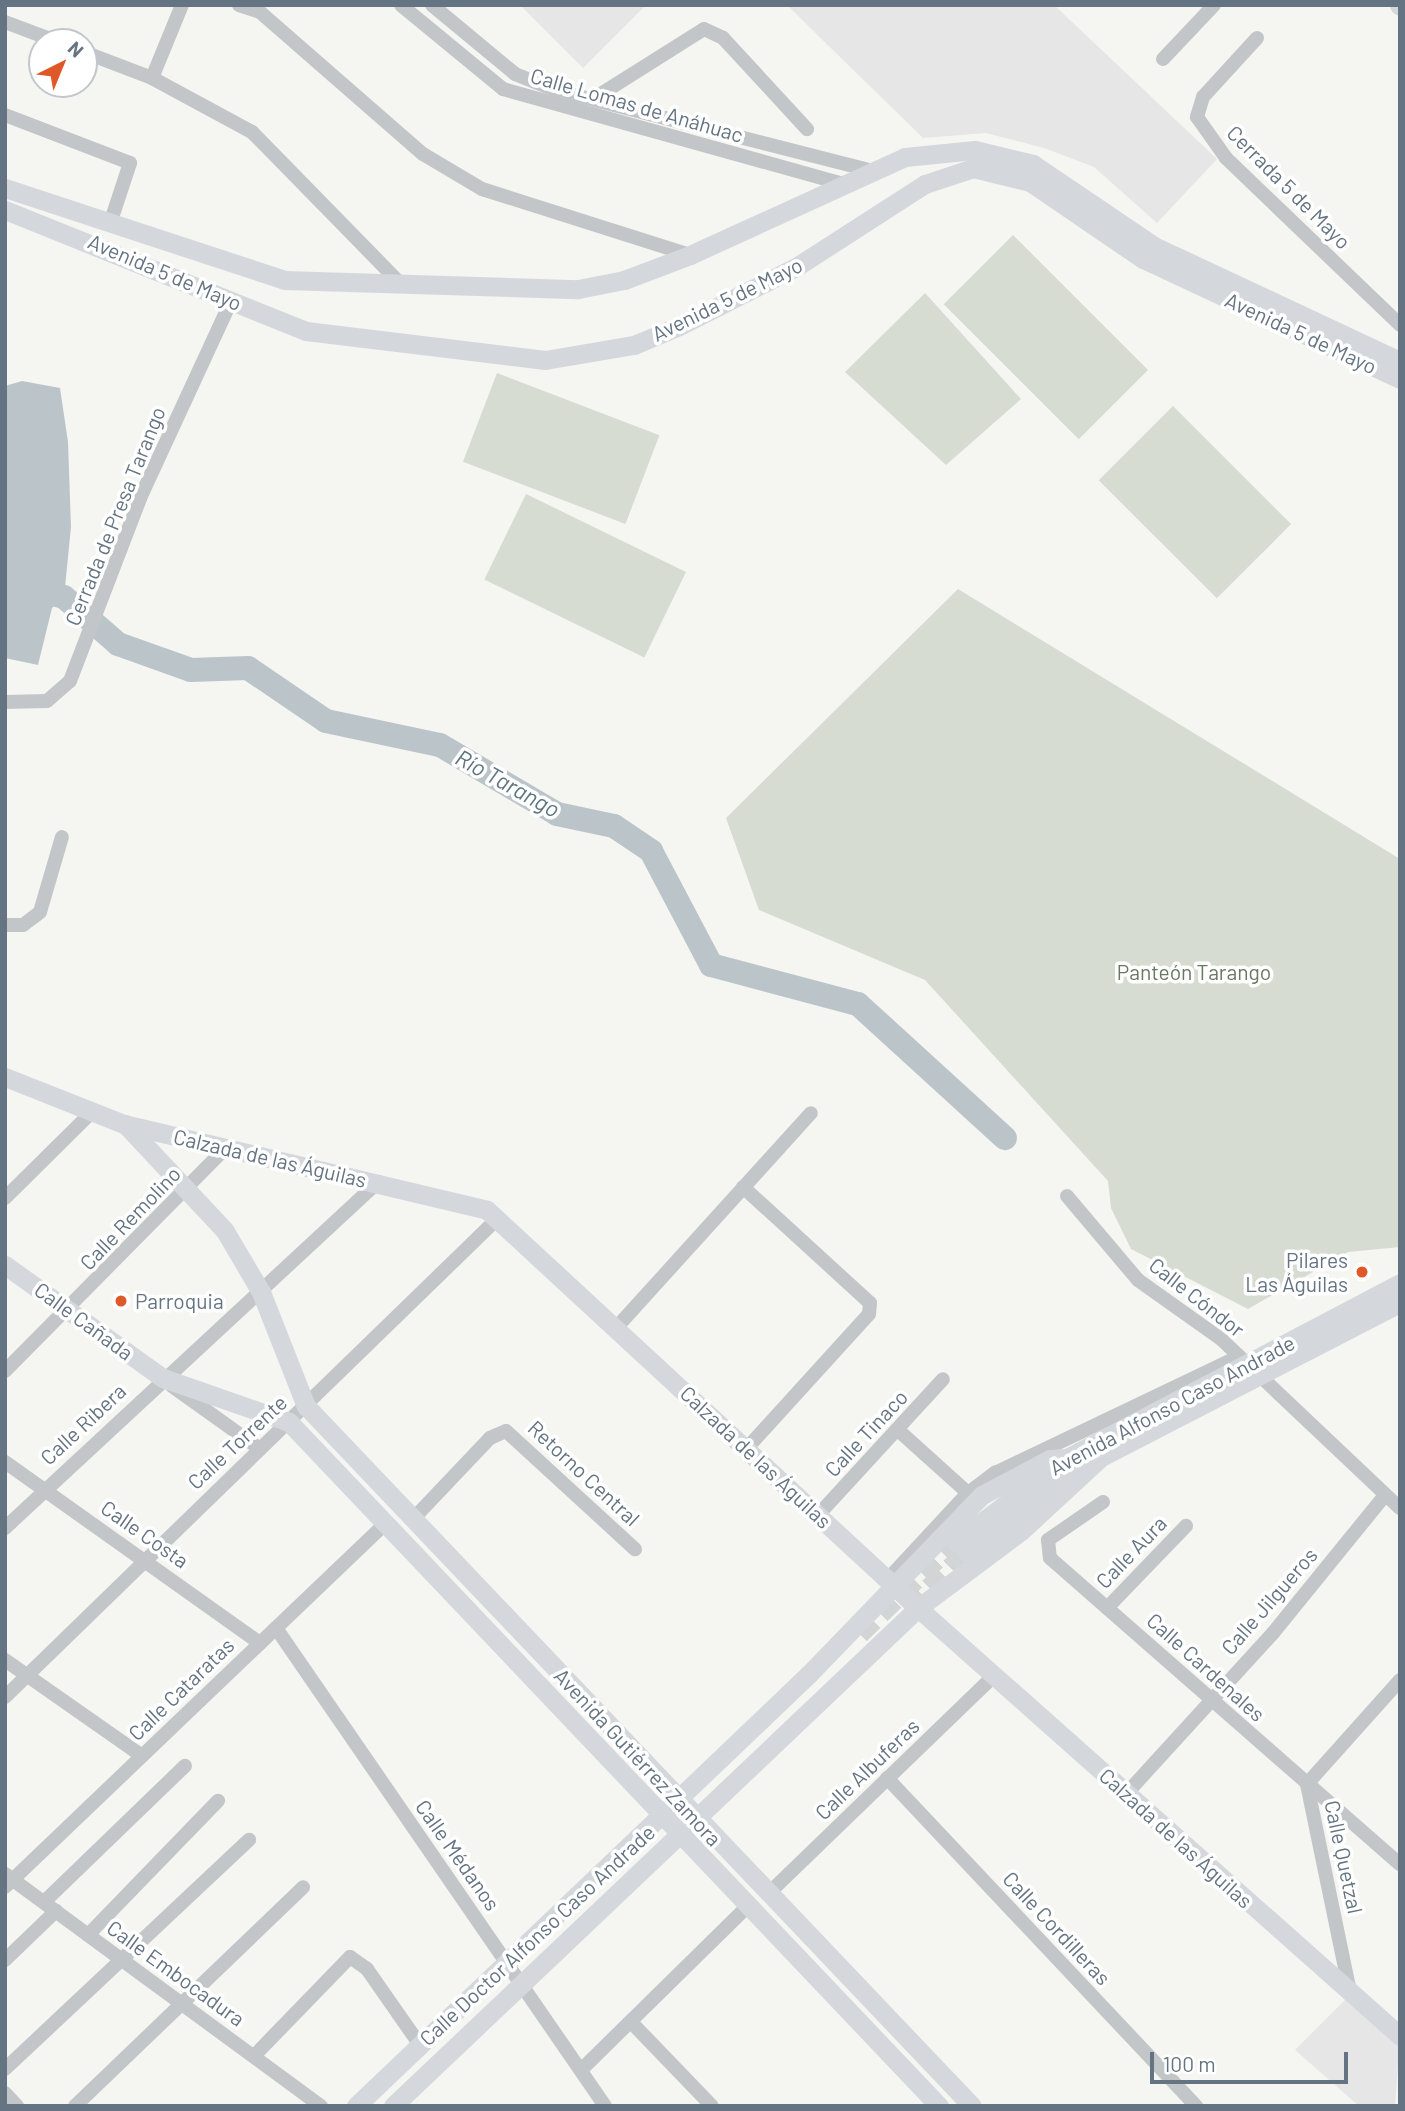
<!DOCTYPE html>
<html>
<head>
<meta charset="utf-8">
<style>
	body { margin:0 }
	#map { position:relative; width:1405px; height:2111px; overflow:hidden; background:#f5f5f1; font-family:Barlow,sans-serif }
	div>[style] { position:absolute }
	.built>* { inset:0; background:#e5e6e5 }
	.green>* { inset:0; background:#d6dcd2; transform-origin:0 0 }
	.water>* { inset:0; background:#bbc5c9 }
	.river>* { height:24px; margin:-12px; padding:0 12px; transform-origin:12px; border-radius:12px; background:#bbc5c9 }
	.secondary-tunnel>* { height:19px; margin-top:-9.5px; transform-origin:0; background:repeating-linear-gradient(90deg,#d1d5d5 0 19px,transparent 0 29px) }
	.street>* { height:14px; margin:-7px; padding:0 7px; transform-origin:7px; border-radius:7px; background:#c3c6c9 }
	.secondary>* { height:19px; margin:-9.5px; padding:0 9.5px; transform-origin:9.5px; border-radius:9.5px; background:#d4d8dc }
	.dots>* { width:19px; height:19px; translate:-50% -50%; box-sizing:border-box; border:4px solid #fff; border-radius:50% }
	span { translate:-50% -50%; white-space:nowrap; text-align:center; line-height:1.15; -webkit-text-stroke:7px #fff; paint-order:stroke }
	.street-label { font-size:21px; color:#657482 }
	.park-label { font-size:21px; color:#677963 }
	.poi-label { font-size:21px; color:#657482 }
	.right { translate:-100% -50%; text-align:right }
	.left { translate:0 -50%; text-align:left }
	.water-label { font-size:23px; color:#60767f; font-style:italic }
	.frame { position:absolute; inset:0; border:7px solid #657482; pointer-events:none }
	.north { position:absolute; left:28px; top:28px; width:70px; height:70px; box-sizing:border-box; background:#fff; border:2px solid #c1c7cd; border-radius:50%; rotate:43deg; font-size:19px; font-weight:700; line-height:28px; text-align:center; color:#657482 }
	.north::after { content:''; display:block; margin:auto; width:24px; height:32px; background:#de5828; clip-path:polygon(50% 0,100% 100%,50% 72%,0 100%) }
	.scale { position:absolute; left:1150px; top:2052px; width:198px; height:32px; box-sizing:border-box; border:4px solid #657482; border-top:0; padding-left:9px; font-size:21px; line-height:24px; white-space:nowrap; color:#657482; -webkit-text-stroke:5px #fff; paint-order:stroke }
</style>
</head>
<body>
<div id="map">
	<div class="built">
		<div style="clip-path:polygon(520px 5px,646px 5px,583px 68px)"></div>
		<div style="clip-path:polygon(787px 5px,1054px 5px,1217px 159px,1157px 223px,1094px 167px,1044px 148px,986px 133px,923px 138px)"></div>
		<div style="clip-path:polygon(1350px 1995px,1400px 2038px,1395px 2106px,1359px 2106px,1295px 2050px)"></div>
	</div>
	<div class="green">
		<div style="left:1013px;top:235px;width:191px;height:98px;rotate:45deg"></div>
		<div style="clip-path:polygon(925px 293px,1021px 399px,946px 465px,845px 372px)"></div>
		<div style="left:497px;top:373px;width:174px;height:95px;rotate:21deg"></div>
		<div style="left:1173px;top:406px;width:167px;height:105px;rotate:45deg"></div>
		<div style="left:526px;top:494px;width:178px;height:95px;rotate:26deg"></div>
		<div style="clip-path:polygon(958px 589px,1400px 859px,1400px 1247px,1348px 1252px,1248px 1309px,1131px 1249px,1111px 1208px,1108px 1181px,925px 980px,759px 910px,726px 818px)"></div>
	</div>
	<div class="water">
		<div style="clip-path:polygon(22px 381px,60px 388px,68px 442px,71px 527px,64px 597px,52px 608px,38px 665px,5px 658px,5px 386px)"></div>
	</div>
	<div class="river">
		<div style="left:5px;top:580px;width:61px;rotate:16.1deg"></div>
		<div style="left:64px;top:597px;width:72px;rotate:41deg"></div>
		<div style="left:118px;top:644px;width:77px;rotate:19.6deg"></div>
		<div style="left:191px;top:670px;width:57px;rotate:-2deg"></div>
		<div style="left:248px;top:668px;width:94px;rotate:34.2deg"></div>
		<div style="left:326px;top:721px;width:116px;rotate:11.9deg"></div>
		<div style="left:440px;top:745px;width:136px;rotate:30.5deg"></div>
		<div style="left:557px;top:814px;width:58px;rotate:11.9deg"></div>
		<div style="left:614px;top:826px;width:45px;rotate:34deg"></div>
		<div style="left:651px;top:851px;width:129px;rotate:62.2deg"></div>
		<div style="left:711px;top:965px;width:152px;rotate:14.9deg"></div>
		<div style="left:858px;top:1004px;width:199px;rotate:42.4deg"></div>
	</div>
	<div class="secondary-tunnel">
		<div style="left:908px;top:1607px;width:80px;rotate:-43.5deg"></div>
		<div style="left:860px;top:1634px;width:132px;rotate:-44.1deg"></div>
	</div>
	<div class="street">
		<div style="left:239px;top:5px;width:22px;rotate:18deg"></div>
		<div style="left:260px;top:12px;width:216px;rotate:41.1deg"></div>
		<div style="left:423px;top:154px;width:69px;rotate:30.7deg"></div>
		<div style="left:482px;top:189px;width:218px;rotate:17.6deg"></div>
		<div style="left:401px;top:5px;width:132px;rotate:39.5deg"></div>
		<div style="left:503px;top:89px;width:356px;rotate:15.6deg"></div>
		<div style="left:432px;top:5px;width:108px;rotate:39.7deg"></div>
		<div style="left:515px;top:74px;width:43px;rotate:21.8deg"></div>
		<div style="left:555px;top:90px;width:327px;rotate:14.3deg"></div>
		<div style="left:5px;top:22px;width:57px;rotate:20.7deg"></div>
		<div style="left:1257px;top:38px;width:80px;rotate:132.5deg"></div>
		<div style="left:1203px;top:97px;width:21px;rotate:107deg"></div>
		<div style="left:1197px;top:117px;width:50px;rotate:54.7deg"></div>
		<div style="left:1226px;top:158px;width:241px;rotate:43.8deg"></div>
		<div style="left:84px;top:52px;width:73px;rotate:20.9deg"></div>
		<div style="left:152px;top:78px;width:114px;rotate:28.4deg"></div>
		<div style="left:252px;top:132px;width:209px;rotate:45.6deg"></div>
		<div style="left:1163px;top:59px;width:74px;rotate:-46.6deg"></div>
		<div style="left:152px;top:78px;width:79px;rotate:-67.7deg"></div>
		<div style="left:593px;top:99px;width:131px;rotate:-32.2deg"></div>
		<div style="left:704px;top:29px;width:21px;rotate:25deg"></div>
		<div style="left:723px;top:38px;width:124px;rotate:47.3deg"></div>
		<div style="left:5px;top:115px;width:134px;rotate:21deg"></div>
		<div style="left:130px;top:163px;width:64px;rotate:108.2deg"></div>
		<div style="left:5px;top:702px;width:42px;rotate:-1.4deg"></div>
		<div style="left:47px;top:701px;width:30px;rotate:-41deg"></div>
		<div style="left:70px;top:681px;width:198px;rotate:-69deg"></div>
		<div style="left:141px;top:496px;width:215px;rotate:-65.2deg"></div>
		<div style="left:5px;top:925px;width:18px"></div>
		<div style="left:23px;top:925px;width:21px;rotate:-37deg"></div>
		<div style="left:40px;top:912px;width:78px;rotate:-73.7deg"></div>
		<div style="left:743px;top:1187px;width:172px;rotate:42.4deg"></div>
		<div style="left:870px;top:1303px;width:11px;rotate:95deg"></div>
		<div style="left:869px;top:1314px;width:181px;rotate:132.3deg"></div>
		<div style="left:1067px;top:1196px;width:110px;rotate:49.8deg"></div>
		<div style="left:1138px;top:1280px;width:102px;rotate:35.4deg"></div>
		<div style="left:1221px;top:1339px;width:246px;rotate:43.4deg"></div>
		<div style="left:5px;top:1198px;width:121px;rotate:-44.7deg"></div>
		<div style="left:616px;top:1328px;width:290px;rotate:-47.8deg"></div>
		<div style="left:5px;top:1371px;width:310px;rotate:-45.3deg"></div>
		<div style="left:172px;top:1386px;width:108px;rotate:35.6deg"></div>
		<div style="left:898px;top:1430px;width:94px;rotate:42deg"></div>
		<div style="left:5px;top:1462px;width:313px;rotate:35.4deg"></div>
		<div style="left:1103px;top:1502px;width:67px;rotate:145.4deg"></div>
		<div style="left:1048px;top:1540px;width:18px;rotate:84deg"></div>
		<div style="left:1050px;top:1558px;width:465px;rotate:41.2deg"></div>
		<div style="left:819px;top:1514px;width:183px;rotate:-47.4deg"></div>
		<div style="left:414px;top:1518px;width:110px;rotate:-46.5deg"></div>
		<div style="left:490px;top:1438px;width:17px;rotate:-24deg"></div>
		<div style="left:506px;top:1431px;width:175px;rotate:42.5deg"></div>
		<div style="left:5px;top:1528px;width:509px;rotate:-42.85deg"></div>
		<div style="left:888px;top:1579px;width:117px;rotate:-47.1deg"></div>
		<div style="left:968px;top:1493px;width:34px;rotate:-37deg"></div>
		<div style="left:995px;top:1473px;width:269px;rotate:-25.5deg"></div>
		<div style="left:1107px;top:1608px;width:114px;rotate:-46.1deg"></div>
		<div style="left:276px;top:1628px;width:580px;rotate:55.46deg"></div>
		<div style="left:5px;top:1660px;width:167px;rotate:35deg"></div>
		<div style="left:5px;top:1697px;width:687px;rotate:-44.17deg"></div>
		<div style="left:887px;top:1778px;width:451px;rotate:46.7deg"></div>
		<div style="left:1126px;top:1794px;width:218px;rotate:-47.6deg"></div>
		<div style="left:1273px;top:1633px;width:178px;rotate:-50.9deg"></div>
		<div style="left:5px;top:1874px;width:392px;rotate:36.3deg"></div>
		<div style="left:5px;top:1887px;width:528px;rotate:-43.7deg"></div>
		<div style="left:769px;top:1893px;width:314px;rotate:-44deg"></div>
		<div style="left:44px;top:1902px;width:196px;rotate:-44deg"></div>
		<div style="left:88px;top:1935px;width:187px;rotate:-45.9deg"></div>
		<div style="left:5px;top:1960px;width:71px;rotate:-43.9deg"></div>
		<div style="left:1350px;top:1992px;width:212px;rotate:-101.7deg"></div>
		<div style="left:1307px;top:1784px;width:140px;rotate:-48.2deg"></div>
		<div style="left:632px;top:2023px;width:115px;rotate:46.1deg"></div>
		<div style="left:254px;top:2056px;width:138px;rotate:-45.9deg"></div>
		<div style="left:350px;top:1957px;width:21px;rotate:35deg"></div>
		<div style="left:367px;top:1969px;width:93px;rotate:55.1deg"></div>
		<div style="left:5px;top:2069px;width:335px;rotate:-43.2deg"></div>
		<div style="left:581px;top:2070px;width:234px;rotate:-44.5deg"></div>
		<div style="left:5px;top:2093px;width:18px;rotate:47deg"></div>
		<div style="left:75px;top:2106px;width:316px;rotate:-43.8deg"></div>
	</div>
	<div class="secondary">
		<div style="left:1399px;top:5px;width:1px;rotate:45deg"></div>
		<div style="left:5px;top:188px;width:294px;rotate:18.2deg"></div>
		<div style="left:284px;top:280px;width:294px;rotate:1.8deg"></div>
		<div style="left:578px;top:289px;width:47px;rotate:-11.1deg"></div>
		<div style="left:624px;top:280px;width:71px;rotate:-20.7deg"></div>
		<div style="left:690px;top:255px;width:236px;rotate:-24.5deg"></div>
		<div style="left:905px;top:157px;width:70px;rotate:-5.7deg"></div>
		<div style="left:975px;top:150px;width:60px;rotate:13.6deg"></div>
		<div style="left:1033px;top:164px;width:146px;rotate:34.1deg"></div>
		<div style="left:1154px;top:246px;width:272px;rotate:25.1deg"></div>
		<div style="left:5px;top:210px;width:324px;rotate:21.9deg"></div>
		<div style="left:306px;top:331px;width:241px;rotate:6.9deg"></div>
		<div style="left:545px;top:360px;width:90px;rotate:-9.6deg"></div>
		<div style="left:634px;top:345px;width:49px;rotate:-22.9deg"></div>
		<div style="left:679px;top:326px;width:131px;rotate:-26.8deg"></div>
		<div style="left:796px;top:267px;width:153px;rotate:-32.8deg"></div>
		<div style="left:925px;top:184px;width:51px;rotate:-18.4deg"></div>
		<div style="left:973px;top:168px;width:59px;rotate:13.8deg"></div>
		<div style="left:1030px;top:182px;width:137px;rotate:34.3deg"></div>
		<div style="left:1143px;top:259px;width:284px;rotate:25deg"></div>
		<div style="left:5px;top:1077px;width:128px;rotate:21.6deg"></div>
		<div style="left:124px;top:1124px;width:373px;rotate:13.3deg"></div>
		<div style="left:487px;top:1210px;width:587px;rotate:42.72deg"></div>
		<div style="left:918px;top:1608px;width:645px;rotate:41.6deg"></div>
		<div style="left:125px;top:1124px;width:146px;rotate:46.9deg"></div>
		<div style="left:225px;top:1231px;width:71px;rotate:59.5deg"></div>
		<div style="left:261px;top:1292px;width:123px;rotate:68.5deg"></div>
		<div style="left:306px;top:1406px;width:966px;rotate:46.43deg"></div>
		<div style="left:5px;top:1265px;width:194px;rotate:35.6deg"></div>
		<div style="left:163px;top:1378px;width:133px;rotate:19.2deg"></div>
		<div style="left:289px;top:1422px;width:944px;rotate:46.46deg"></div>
		<div style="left:955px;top:1542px;width:140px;rotate:-36.9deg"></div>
		<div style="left:1067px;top:1458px;width:376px;rotate:-27.7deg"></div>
		<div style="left:966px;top:1552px;width:133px;rotate:-37deg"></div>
		<div style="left:1072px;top:1472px;width:369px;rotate:-27.3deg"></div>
		<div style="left:356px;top:2106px;width:626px;rotate:-43.64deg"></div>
		<div style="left:809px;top:1674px;width:249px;rotate:-46deg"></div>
		<div style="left:982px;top:1495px;width:77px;rotate:-27.9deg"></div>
		<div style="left:1050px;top:1459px;width:17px;rotate:-3deg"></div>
		<div style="left:393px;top:2106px;width:724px;rotate:-43.49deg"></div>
		<div style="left:918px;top:1608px;width:129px;rotate:-36.8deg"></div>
		<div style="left:1021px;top:1531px;width:106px;rotate:-42.7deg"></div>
	</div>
	<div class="dots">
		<div style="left:1362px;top:1272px;background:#de5828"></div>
		<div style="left:121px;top:1301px;background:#de5828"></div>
	</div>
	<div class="street-label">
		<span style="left:637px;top:105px;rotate:16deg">Calle Lomas de Anáhuac</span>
		<span style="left:1289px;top:187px;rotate:45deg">Cerrada 5 de Mayo</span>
		<span style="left:165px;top:272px;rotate:23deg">Avenida 5 de Mayo</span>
		<span style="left:727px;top:299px;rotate:-26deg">Avenida 5 de Mayo</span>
		<span style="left:1301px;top:333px;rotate:25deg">Avenida 5 de Mayo</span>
		<span style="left:115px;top:516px;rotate:-68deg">Cerrada de Presa Tarango</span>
		<span style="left:270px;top:1158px;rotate:13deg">Calzada de las Águilas</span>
		<span style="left:130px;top:1218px;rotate:-46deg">Calle Remolino</span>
		<span style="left:1197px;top:1297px;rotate:38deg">Calle Cóndor</span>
		<span style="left:84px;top:1321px;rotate:36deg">Calle Cañada</span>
		<span style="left:1172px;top:1405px;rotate:-28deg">Avenida Alfonso Caso Andrade</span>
		<span style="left:83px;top:1424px;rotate:-43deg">Calle Ribera</span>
		<span style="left:866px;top:1433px;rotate:-47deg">Calle Tinaco</span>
		<span style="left:237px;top:1442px;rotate:-43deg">Calle Torrente</span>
		<span style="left:756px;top:1457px;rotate:43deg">Calzada de las Águilas</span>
		<span style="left:584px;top:1473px;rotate:43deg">Retorno Central</span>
		<span style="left:145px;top:1534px;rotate:35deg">Calle Costa</span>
		<span style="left:1131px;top:1552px;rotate:-46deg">Calle Aura</span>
		<span style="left:1269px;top:1601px;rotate:-49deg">Calle Jilgueros</span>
		<span style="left:1206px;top:1667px;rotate:42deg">Calle Cardenales</span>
		<span style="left:181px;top:1689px;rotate:-44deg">Calle Cataratas</span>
		<span style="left:638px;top:1757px;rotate:47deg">Avenida Gutiérrez Zamora</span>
		<span style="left:867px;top:1769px;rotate:-44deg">Calle Albuferas</span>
		<span style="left:1176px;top:1838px;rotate:42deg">Calzada de las Águilas</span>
		<span style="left:458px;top:1855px;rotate:55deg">Calle Médanos</span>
		<span style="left:1344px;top:1857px;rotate:78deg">Calle Quetzal</span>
		<span style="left:1057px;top:1928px;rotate:47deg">Calle Cordilleras</span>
		<span style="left:537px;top:1935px;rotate:-43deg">Calle Doctor Alfonso Caso Andrade</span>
		<span style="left:176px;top:1973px;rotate:36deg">Calle Embocadura</span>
	</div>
	<div class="park-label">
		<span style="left:1194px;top:972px">Panteón Tarango</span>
	</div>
	<div class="poi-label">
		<span class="right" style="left:1348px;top:1272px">Pilares<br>Las Águilas</span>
		<span class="left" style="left:135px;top:1301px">Parroquia</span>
	</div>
	<div class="water-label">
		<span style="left:508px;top:783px;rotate:29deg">Río Tarango</span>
	</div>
	<div class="frame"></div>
	<div class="north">N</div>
	<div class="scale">100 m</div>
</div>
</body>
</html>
